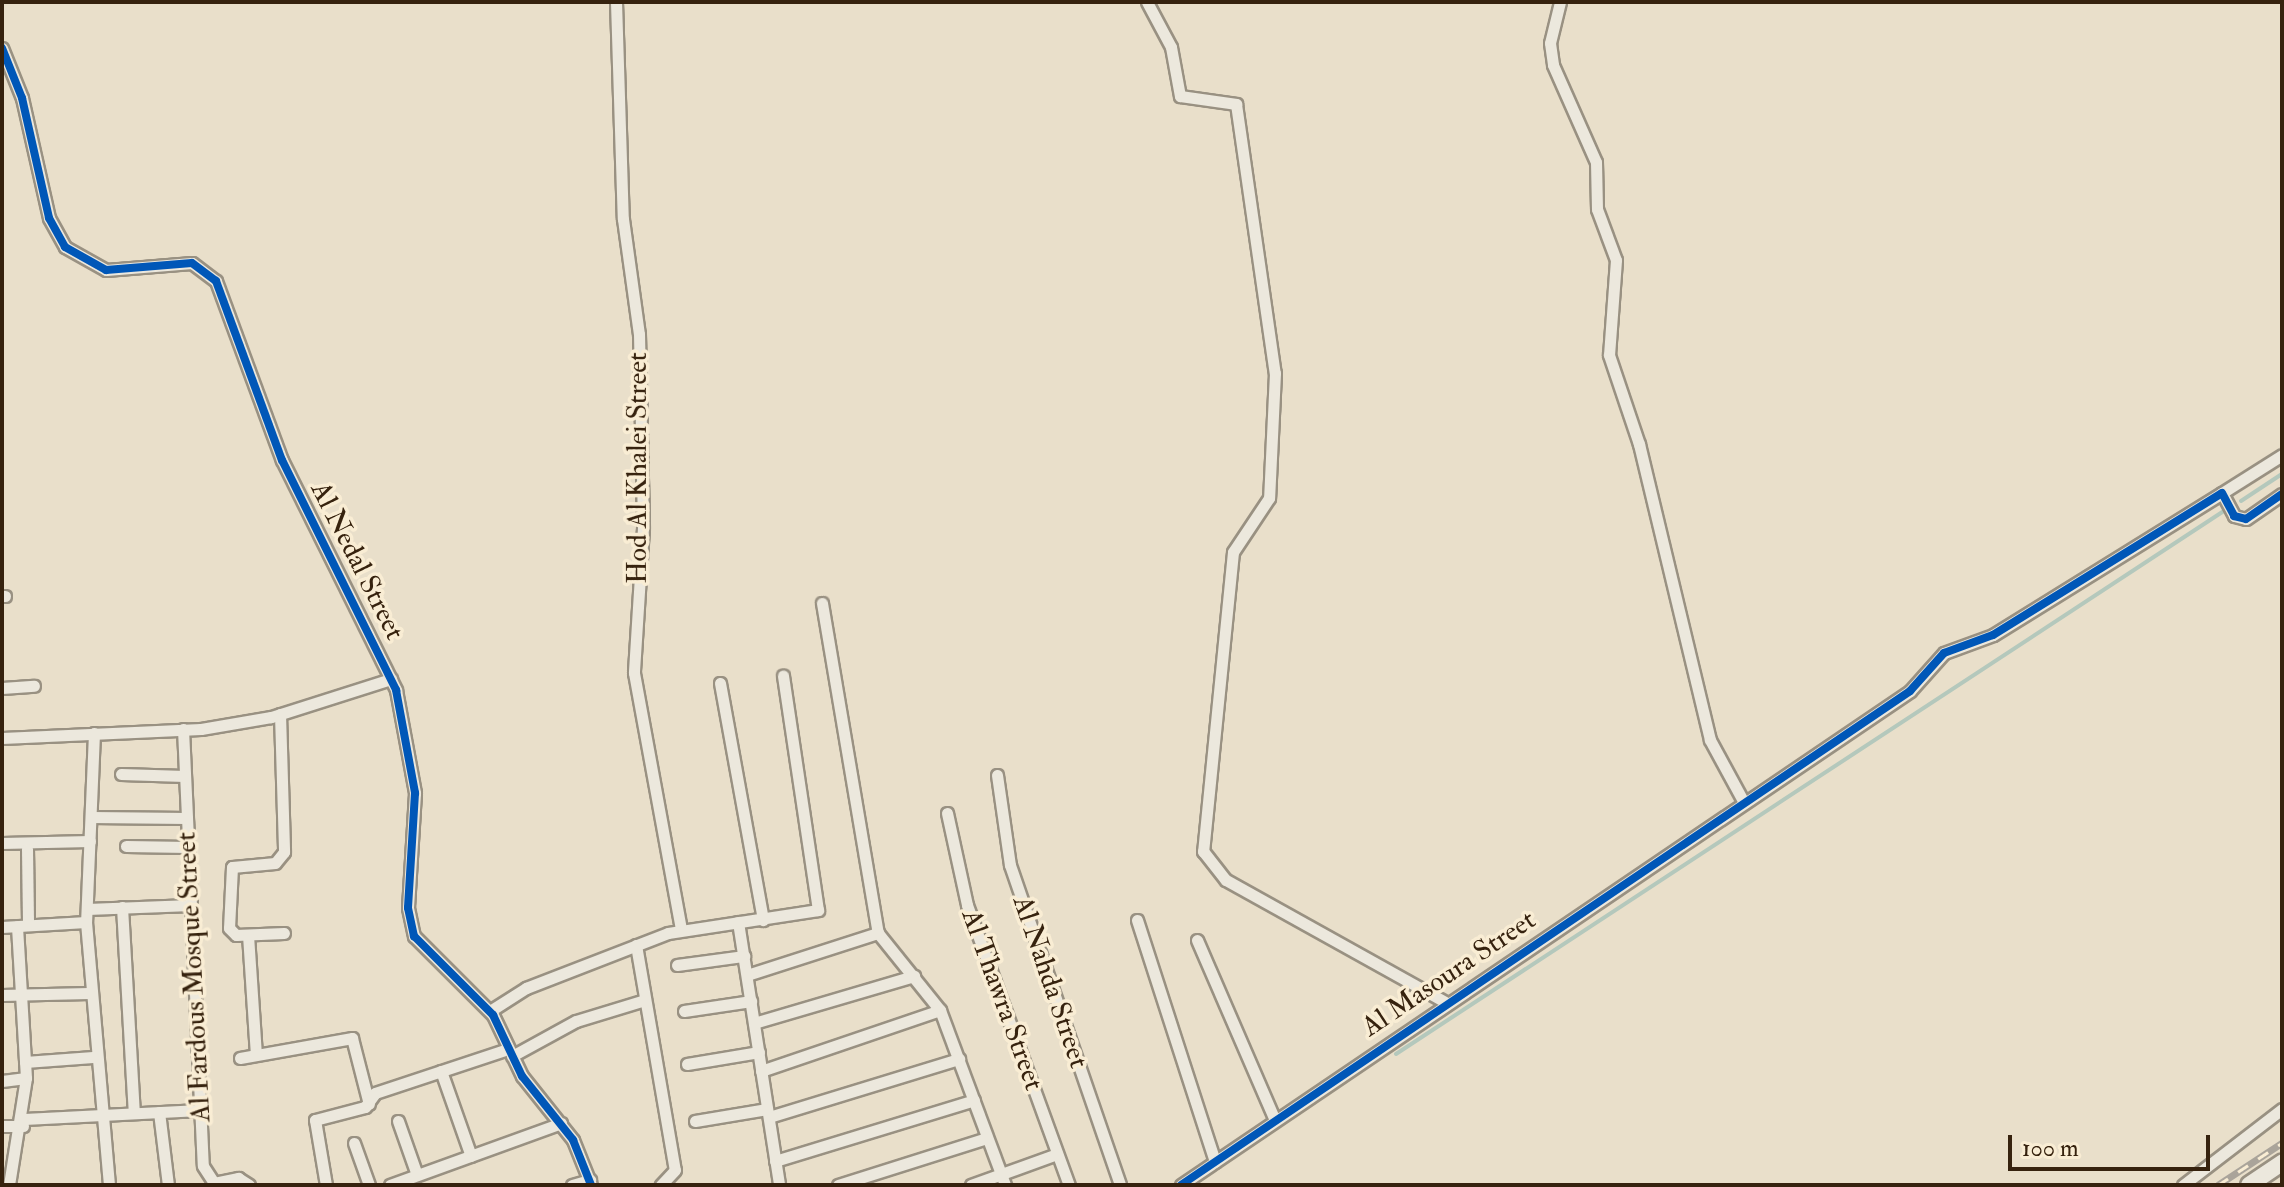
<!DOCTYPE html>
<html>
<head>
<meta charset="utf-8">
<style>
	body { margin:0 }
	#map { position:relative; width:2284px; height:1187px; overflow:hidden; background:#e9dfca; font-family:"IM FELL Double Pica",serif }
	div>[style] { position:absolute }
	.stream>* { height:4px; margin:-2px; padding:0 2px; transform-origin:2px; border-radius:2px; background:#b4c8bc }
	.roads { filter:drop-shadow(2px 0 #999182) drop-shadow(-2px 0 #999182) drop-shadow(0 2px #999182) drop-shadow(0 -2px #999182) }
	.minor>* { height:11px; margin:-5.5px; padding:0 5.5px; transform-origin:5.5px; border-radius:5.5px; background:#ece8dd }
	.secondary>* { height:16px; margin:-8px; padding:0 8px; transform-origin:8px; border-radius:8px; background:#ece8dd }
	.rail>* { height:7px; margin-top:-3.5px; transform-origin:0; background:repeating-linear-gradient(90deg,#f9edd4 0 12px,#aaa49a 0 24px); box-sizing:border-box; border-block:2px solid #aaa49a }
	.cycleway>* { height:8px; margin:-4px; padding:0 4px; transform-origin:4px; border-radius:4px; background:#0057b8 }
	span { translate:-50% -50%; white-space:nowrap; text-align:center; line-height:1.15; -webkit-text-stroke:7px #f9edd4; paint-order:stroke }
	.street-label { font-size:28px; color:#36220e }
	.frame { position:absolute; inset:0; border:4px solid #36220e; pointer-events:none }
	.scale { position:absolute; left:2008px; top:1135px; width:202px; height:36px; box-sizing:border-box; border:4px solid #36220e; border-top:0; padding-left:10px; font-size:24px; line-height:28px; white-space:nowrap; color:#36220e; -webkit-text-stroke:6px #f9edd4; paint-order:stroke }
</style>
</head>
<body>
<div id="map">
	<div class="stream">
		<div style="left:2241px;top:501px;width:49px;rotate:-33.4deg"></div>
		<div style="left:1396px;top:1054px;width:990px;rotate:-33.26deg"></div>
	</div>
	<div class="roads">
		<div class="minor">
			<div style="left:616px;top:2px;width:217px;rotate:88.2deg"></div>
			<div style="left:623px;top:219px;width:116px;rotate:82.1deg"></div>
			<div style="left:639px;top:334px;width:194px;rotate:88.8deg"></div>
			<div style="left:643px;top:528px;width:145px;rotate:93.6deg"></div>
			<div style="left:634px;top:673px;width:261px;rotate:79.6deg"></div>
			<div style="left:1147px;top:2px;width:51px;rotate:61.9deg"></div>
			<div style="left:1171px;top:47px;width:50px;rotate:79.6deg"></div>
			<div style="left:1180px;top:96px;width:57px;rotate:8.1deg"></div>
			<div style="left:1236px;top:104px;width:272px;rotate:81.8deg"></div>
			<div style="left:1275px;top:373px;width:125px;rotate:92.7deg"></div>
			<div style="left:1269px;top:498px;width:65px;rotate:123.7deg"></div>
			<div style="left:1233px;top:552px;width:301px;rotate:95.7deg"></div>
			<div style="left:1203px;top:851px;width:37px;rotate:52deg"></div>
			<div style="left:1226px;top:880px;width:251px;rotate:29.1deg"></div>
			<div style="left:1560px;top:2px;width:42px;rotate:103.7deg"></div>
			<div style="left:1550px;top:43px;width:22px;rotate:82deg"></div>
			<div style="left:1553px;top:65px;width:106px;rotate:66.1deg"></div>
			<div style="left:1596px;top:162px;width:47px;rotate:88.8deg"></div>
			<div style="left:1597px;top:209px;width:54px;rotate:69.6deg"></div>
			<div style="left:1616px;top:260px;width:95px;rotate:94.2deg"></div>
			<div style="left:1609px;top:355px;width:94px;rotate:71.4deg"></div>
			<div style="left:1639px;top:444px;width:304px;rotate:76.5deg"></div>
			<div style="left:1710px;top:740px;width:67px;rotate:61.5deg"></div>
			<div style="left:2px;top:48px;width:54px;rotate:68.2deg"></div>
			<div style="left:22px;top:98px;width:123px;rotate:77.3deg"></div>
			<div style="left:49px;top:218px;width:33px;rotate:61deg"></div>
			<div style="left:65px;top:247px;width:47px;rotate:29.3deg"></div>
			<div style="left:106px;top:270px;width:86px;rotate:-4.7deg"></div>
			<div style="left:192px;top:263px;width:30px;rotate:37deg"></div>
			<div style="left:216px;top:281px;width:191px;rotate:69.8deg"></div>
			<div style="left:282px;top:460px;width:257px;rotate:63.6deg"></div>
			<div style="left:396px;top:690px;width:105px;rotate:79.5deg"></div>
			<div style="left:415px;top:793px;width:115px;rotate:93.5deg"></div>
			<div style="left:408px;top:908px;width:29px;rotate:78deg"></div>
			<div style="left:414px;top:936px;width:112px;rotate:45deg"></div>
			<div style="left:493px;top:1015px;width:68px;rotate:64.6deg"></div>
			<div style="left:522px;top:1076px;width:82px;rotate:51.4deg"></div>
			<div style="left:573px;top:1140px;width:48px;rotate:68.2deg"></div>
			<div style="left:2222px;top:493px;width:71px;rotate:-32.3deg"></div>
			<div style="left:2px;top:596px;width:3px"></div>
			<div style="left:822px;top:603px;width:335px;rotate:80.4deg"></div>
			<div style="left:878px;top:933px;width:99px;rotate:51.2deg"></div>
			<div style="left:940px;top:1010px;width:187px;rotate:69.6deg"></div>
			<div style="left:720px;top:683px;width:241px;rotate:79.7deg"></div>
			<div style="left:2px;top:688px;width:32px;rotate:-4deg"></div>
			<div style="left:280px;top:714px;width:138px;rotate:88.3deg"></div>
			<div style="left:284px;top:852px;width:14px;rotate:129deg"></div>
			<div style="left:275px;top:863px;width:43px;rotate:174.7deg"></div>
			<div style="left:232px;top:867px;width:61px;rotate:92.8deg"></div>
			<div style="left:229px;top:928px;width:10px;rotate:45deg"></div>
			<div style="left:236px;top:935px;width:48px;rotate:-2.4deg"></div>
			<div style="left:183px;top:729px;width:437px;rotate:87.4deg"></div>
			<div style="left:203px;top:1166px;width:20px;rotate:57deg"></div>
			<div style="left:214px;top:1183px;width:25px;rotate:-12deg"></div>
			<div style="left:238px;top:1178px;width:13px;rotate:32deg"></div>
			<div style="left:94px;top:733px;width:189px;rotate:92.4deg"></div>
			<div style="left:86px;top:922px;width:264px;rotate:85deg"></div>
			<div style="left:2px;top:738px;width:199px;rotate:-2.6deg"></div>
			<div style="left:201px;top:729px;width:71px;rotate:-9.7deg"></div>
			<div style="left:271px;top:717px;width:126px;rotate:-17.6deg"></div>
			<div style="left:121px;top:774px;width:64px;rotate:1.8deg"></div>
			<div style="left:997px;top:775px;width:91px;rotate:81.8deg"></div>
			<div style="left:1010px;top:865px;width:338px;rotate:71deg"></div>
			<div style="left:947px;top:813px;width:94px;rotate:77.7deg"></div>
			<div style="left:967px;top:905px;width:298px;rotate:70deg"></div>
			<div style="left:91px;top:817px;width:96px;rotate:0.6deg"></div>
			<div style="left:2px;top:843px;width:88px;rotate:-1.3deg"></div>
			<div style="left:126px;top:846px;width:62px;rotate:0.9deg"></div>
			<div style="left:27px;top:849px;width:76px;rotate:89.2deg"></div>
			<div style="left:122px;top:907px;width:206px;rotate:86.7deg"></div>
			<div style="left:87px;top:909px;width:104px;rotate:-2.2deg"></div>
			<div style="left:1137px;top:920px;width:254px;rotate:72.1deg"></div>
			<div style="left:738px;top:922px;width:266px;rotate:81.1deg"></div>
			<div style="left:2px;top:927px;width:84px;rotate:-3.4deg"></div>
			<div style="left:248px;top:935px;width:120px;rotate:86.2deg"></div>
			<div style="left:1197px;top:940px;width:196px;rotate:66.6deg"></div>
			<div style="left:636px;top:945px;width:228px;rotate:80.2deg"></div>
			<div style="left:675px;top:1170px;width:21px;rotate:133deg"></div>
			<div style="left:677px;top:965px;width:68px;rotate:-7.7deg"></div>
			<div style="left:747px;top:975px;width:138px;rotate:-17.8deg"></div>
			<div style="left:2px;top:995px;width:87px;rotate:-1.3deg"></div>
			<div style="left:490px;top:1011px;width:43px;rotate:-32.6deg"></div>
			<div style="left:526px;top:988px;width:152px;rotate:-21.2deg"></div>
			<div style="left:668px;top:933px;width:152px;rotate:-8.7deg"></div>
			<div style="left:818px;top:910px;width:237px;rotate:-98.5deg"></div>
			<div style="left:684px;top:1011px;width:68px;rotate:-8.5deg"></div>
			<div style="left:754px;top:1023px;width:167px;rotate:-16.4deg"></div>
			<div style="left:512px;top:1056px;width:73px;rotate:-28.7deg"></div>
			<div style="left:576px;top:1021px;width:72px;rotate:-16.9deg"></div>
			<div style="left:240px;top:1058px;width:114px;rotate:-10.1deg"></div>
			<div style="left:352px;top:1038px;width:68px;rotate:75.6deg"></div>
			<div style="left:25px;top:1062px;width:68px;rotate:-4.2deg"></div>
			<div style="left:687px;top:1064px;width:73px;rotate:-9.5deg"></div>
			<div style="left:441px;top:1071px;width:90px;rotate:70.6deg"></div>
			<div style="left:761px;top:1071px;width:189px;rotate:-18.8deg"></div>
			<div style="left:2px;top:1081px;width:24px;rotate:-7deg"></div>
			<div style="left:159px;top:1112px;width:74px;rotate:83deg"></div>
			<div style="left:769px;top:1117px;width:199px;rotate:-17deg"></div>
			<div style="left:24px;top:1119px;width:176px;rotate:-2.9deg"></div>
			<div style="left:398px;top:1121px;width:57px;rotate:70.6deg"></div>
			<div style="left:695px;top:1121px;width:73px;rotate:-9.5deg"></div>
			<div style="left:2px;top:1126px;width:21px"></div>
			<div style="left:354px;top:1143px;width:45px;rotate:70.3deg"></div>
			<div style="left:775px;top:1161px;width:208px;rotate:-17deg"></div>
			<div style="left:9px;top:1185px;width:108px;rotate:-81deg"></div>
			<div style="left:26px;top:1078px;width:152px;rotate:-93.4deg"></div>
			<div style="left:326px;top:1185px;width:66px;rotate:-99.6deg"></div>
			<div style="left:315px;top:1120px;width:52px;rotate:-14.6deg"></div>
			<div style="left:365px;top:1107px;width:17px;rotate:-54deg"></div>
			<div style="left:375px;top:1093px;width:140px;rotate:-18.3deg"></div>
			<div style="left:390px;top:1185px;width:182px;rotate:-19.9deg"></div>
			<div style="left:572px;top:1185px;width:19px;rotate:-16deg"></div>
			<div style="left:838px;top:1185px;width:156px;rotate:-17.5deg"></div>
			<div style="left:971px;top:1185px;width:91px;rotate:-19.8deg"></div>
			<div style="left:1181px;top:1185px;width:881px;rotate:-34.12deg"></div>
			<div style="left:1910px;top:691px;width:51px;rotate:-48.2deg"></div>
			<div style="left:1944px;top:653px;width:52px;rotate:-20.2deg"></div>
			<div style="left:1993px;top:635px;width:269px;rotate:-31.8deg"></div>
			<div style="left:2222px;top:493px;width:26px;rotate:62deg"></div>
			<div style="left:2234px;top:516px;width:12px;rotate:14deg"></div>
			<div style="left:2246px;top:519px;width:44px;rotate:-34.8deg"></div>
			<div style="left:2183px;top:1185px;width:125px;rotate:-37.5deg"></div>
		</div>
		<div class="secondary">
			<div style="left:2249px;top:1185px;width:40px;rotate:-34deg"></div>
		</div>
	</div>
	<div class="rail">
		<div style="left:2218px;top:1185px;width:77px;rotate:-33.3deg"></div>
	</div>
	<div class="cycleway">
		<div style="left:2px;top:48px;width:54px;rotate:68.2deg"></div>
		<div style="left:22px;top:98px;width:123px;rotate:77.3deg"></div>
		<div style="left:49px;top:218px;width:33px;rotate:61deg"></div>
		<div style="left:65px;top:247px;width:47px;rotate:29.3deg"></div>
		<div style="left:106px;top:270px;width:86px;rotate:-4.7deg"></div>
		<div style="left:192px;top:263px;width:30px;rotate:37deg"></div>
		<div style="left:216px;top:281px;width:191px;rotate:69.8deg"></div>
		<div style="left:282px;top:460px;width:257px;rotate:63.6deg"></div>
		<div style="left:396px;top:690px;width:105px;rotate:79.5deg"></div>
		<div style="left:415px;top:793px;width:115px;rotate:93.5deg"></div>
		<div style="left:408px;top:908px;width:29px;rotate:78deg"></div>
		<div style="left:414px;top:936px;width:112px;rotate:45deg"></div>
		<div style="left:493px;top:1015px;width:68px;rotate:64.6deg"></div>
		<div style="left:522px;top:1076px;width:82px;rotate:51.4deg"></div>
		<div style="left:573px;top:1140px;width:48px;rotate:68.2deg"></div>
		<div style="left:1181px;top:1185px;width:881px;rotate:-34.12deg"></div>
		<div style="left:1910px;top:691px;width:51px;rotate:-48.2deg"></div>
		<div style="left:1944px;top:653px;width:52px;rotate:-20.2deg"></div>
		<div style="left:1993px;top:635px;width:269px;rotate:-31.8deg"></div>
		<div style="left:2222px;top:493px;width:26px;rotate:62deg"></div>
		<div style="left:2234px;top:516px;width:12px;rotate:14deg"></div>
		<div style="left:2246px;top:519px;width:44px;rotate:-34.8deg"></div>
	</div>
	<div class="street-label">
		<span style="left:638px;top:468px;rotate:-90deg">Hod Al Khalei Street</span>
		<span style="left:357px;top:561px;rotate:63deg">Al Nedal Street</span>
		<span style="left:1449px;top:974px;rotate:-34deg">Al Masoura Street</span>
		<span style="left:194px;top:977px;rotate:-93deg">Al Fardous Mosque Street</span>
		<span style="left:1050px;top:982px;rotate:71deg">Al Nahda Street</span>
		<span style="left:1002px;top:1000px;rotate:70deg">Al Thawra Street</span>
	</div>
	<div class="frame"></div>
	<div class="scale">100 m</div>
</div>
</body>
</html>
